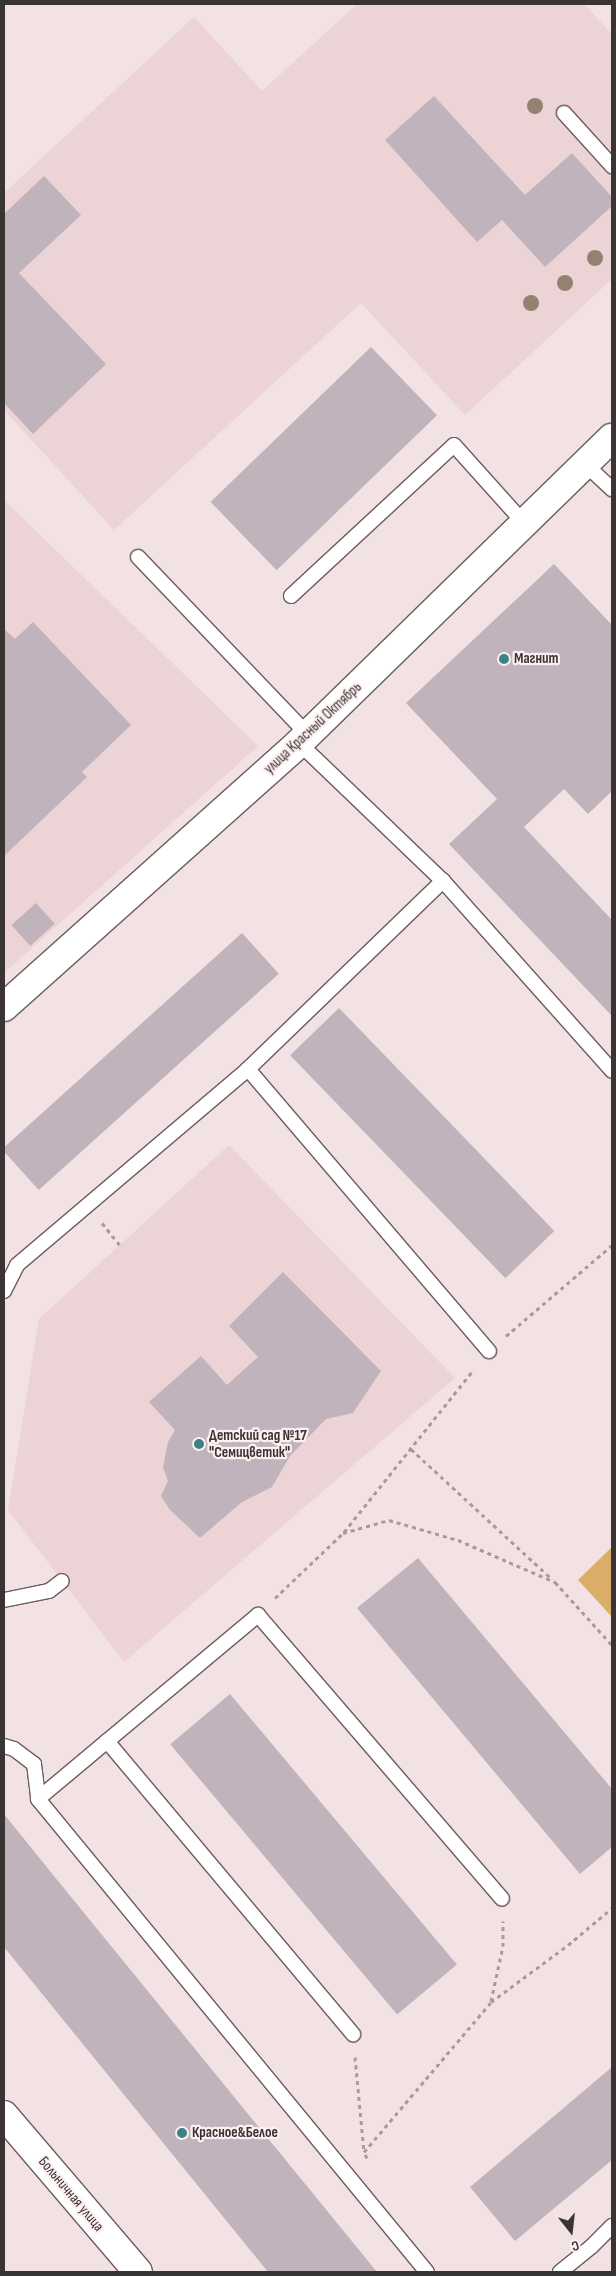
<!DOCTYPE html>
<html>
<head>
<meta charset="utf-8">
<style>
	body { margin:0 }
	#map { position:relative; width:616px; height:2276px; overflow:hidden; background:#f3e2e3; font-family:"Sofia Sans Condensed",sans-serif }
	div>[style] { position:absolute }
	.built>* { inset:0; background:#ecd3d5 }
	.forest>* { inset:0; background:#daae66 }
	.building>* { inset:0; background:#c1b3bc; transform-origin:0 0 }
	.path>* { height:3px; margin-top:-1.5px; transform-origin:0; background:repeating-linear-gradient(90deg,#a89b9c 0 4px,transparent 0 8px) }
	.roads { filter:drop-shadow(1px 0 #6c5d5f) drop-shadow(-1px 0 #6c5d5f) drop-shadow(0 1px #6c5d5f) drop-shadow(0 -1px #6c5d5f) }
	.lane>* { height:14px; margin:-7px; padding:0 7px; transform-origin:7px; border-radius:7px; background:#fff }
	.street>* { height:28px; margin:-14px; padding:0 14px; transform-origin:14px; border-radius:14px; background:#fff }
	.trees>* { width:16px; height:16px; margin:-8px; border-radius:50%; background:#938271 }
	.dots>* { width:14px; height:14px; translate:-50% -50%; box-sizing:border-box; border:2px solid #fef0f1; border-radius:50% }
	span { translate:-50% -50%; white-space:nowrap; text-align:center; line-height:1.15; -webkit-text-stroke:4.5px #fef0f1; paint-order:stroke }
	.poi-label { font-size:15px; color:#3b3435; font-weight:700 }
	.left { translate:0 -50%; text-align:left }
	.street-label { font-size:15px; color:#3b3435 }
	.frame { position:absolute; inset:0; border:5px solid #3b3435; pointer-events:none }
	.north { position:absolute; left:546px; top:2206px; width:50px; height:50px; -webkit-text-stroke:4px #fef0f1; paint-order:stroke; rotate:164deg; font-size:14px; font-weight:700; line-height:20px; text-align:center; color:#3b3435 }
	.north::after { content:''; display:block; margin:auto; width:18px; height:22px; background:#3b3435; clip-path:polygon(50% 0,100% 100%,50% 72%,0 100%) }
</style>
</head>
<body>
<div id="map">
	<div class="built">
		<div style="clip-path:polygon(357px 4px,584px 4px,612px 34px,612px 279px,465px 415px,361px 303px,114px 530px,4px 410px,4px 193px,194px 17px,262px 91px)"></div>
		<div style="clip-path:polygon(4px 500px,258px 746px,4px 973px)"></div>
		<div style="clip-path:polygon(229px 1145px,455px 1378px,124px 1662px,8px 1510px,39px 1319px)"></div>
	</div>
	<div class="forest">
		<div style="clip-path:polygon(612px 1547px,612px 1617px,578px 1580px)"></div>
	</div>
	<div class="building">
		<div style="clip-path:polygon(434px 96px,525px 195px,572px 153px,612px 197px,612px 206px,545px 267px,502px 220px,477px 242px,385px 140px)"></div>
		<div style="clip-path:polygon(44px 176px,81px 215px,19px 273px,106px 364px,33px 434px,4px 403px,4px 214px)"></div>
		<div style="left:371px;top:347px;width:95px;height:223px;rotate:46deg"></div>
		<div style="clip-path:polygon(554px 564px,612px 625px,612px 791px,588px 814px,564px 789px,524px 827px,612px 920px,612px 1016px,449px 844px,497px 799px,406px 703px)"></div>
		<div style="clip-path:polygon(33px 622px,131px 725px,82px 772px,87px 777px,4px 856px,4px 629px,15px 639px)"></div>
		<div style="left:36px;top:903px;width:28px;height:33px;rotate:48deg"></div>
		<div style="left:242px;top:933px;width:55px;height:323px;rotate:48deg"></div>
		<div style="left:339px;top:1008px;width:310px;height:68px;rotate:46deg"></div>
		<div style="clip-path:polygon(283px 1272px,381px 1371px,353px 1413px,326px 1419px,290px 1456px,272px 1487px,242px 1502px,200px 1538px,170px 1510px,161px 1496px,168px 1481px,163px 1467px,168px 1442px,175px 1430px,149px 1402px,201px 1356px,227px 1385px,258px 1357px,229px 1326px)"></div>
		<div style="clip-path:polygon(418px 1558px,612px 1789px,612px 1847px,580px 1874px,357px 1608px)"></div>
		<div style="left:230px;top:1694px;width:353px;height:78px;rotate:50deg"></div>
		<div style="clip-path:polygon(4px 1814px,58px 1881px,377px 2272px,268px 2272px,4px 1947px)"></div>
		<div style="clip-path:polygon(612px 2067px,612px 2160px,515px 2241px,470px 2187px)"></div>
	</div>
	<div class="path">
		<div style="left:102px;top:1223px;width:28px;rotate:51deg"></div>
		<div style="left:506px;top:1336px;width:140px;rotate:-40.6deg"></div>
		<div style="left:411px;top:1449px;width:192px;rotate:42.7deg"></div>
		<div style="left:344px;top:1532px;width:208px;rotate:-51.4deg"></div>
		<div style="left:275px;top:1598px;width:94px;rotate:-43.7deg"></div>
		<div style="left:343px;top:1533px;width:48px;rotate:-15.8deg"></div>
		<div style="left:389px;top:1520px;width:72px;rotate:16.2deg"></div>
		<div style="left:458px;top:1540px;width:106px;rotate:23.4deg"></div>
		<div style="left:555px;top:1582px;width:85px;rotate:47.9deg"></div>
		<div style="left:491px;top:2001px;width:56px;rotate:-77.7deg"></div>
		<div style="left:503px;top:1946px;width:25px;rotate:-90deg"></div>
		<div style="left:355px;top:2057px;width:95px;rotate:84.6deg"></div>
		<div style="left:367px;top:2158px;width:7px;rotate:-117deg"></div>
		<div style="left:364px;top:2152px;width:197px;rotate:-49.7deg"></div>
		<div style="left:491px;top:2002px;width:96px;rotate:-36.5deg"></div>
		<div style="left:568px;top:1945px;width:57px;rotate:-40.1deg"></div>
	</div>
	<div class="roads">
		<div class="lane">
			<div style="left:564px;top:113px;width:72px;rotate:47.8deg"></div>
			<div style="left:585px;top:464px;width:37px;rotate:43deg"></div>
			<div style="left:138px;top:557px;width:246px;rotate:46.3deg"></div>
			<div style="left:291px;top:596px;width:222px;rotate:-42.8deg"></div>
			<div style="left:454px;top:445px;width:105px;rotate:48.1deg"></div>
			<div style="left:299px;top:743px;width:199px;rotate:43.8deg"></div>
			<div style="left:443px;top:881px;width:254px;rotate:48.3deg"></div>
			<div style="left:248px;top:1069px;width:371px;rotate:49.5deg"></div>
			<div style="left:4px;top:1291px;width:29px;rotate:-63deg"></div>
			<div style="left:17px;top:1265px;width:303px;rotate:-40.3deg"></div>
			<div style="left:248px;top:1069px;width:271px;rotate:-44deg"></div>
			<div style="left:4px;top:1600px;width:46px;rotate:-11.3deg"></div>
			<div style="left:49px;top:1591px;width:16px;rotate:-38deg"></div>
			<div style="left:107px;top:1741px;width:383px;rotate:50deg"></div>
			<div style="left:4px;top:1746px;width:10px;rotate:17deg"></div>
			<div style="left:14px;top:1749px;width:25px;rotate:37deg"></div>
			<div style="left:34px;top:1764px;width:35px;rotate:83deg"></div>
			<div style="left:38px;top:1799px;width:612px;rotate:50.57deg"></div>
			<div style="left:38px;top:1799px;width:287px;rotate:-39.9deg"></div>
			<div style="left:258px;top:1615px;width:374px;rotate:49.3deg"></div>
			<div style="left:560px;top:2272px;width:40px;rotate:-39deg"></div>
			<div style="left:591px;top:2247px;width:30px;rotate:-45deg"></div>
		</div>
		<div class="street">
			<div style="left:4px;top:1007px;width:396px;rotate:-41.8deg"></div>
			<div style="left:299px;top:743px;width:437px;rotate:-44.3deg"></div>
			<div style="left:4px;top:2115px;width:206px;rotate:49.5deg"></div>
		</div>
	</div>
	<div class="trees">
		<div style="left:535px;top:106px"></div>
		<div style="left:595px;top:258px"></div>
		<div style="left:565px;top:283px"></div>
		<div style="left:531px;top:303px"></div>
	</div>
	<div class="dots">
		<div style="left:504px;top:659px;background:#3a8288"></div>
		<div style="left:199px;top:1444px;background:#3a8288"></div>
		<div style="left:182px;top:2133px;background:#3a8288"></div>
	</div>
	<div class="poi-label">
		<span class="left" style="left:514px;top:659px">Магнит</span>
		<span class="left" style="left:209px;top:1444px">Детский сад №17<br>"Семицветик"</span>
		<span class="left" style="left:192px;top:2133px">Красное&amp;Белое</span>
	</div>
	<div class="street-label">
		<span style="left:313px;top:728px;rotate:-43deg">улица Красный Октябрь</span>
		<span style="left:71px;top:2194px;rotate:50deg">Больничная улица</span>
	</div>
	<div class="frame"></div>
	<div class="north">С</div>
</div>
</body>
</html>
